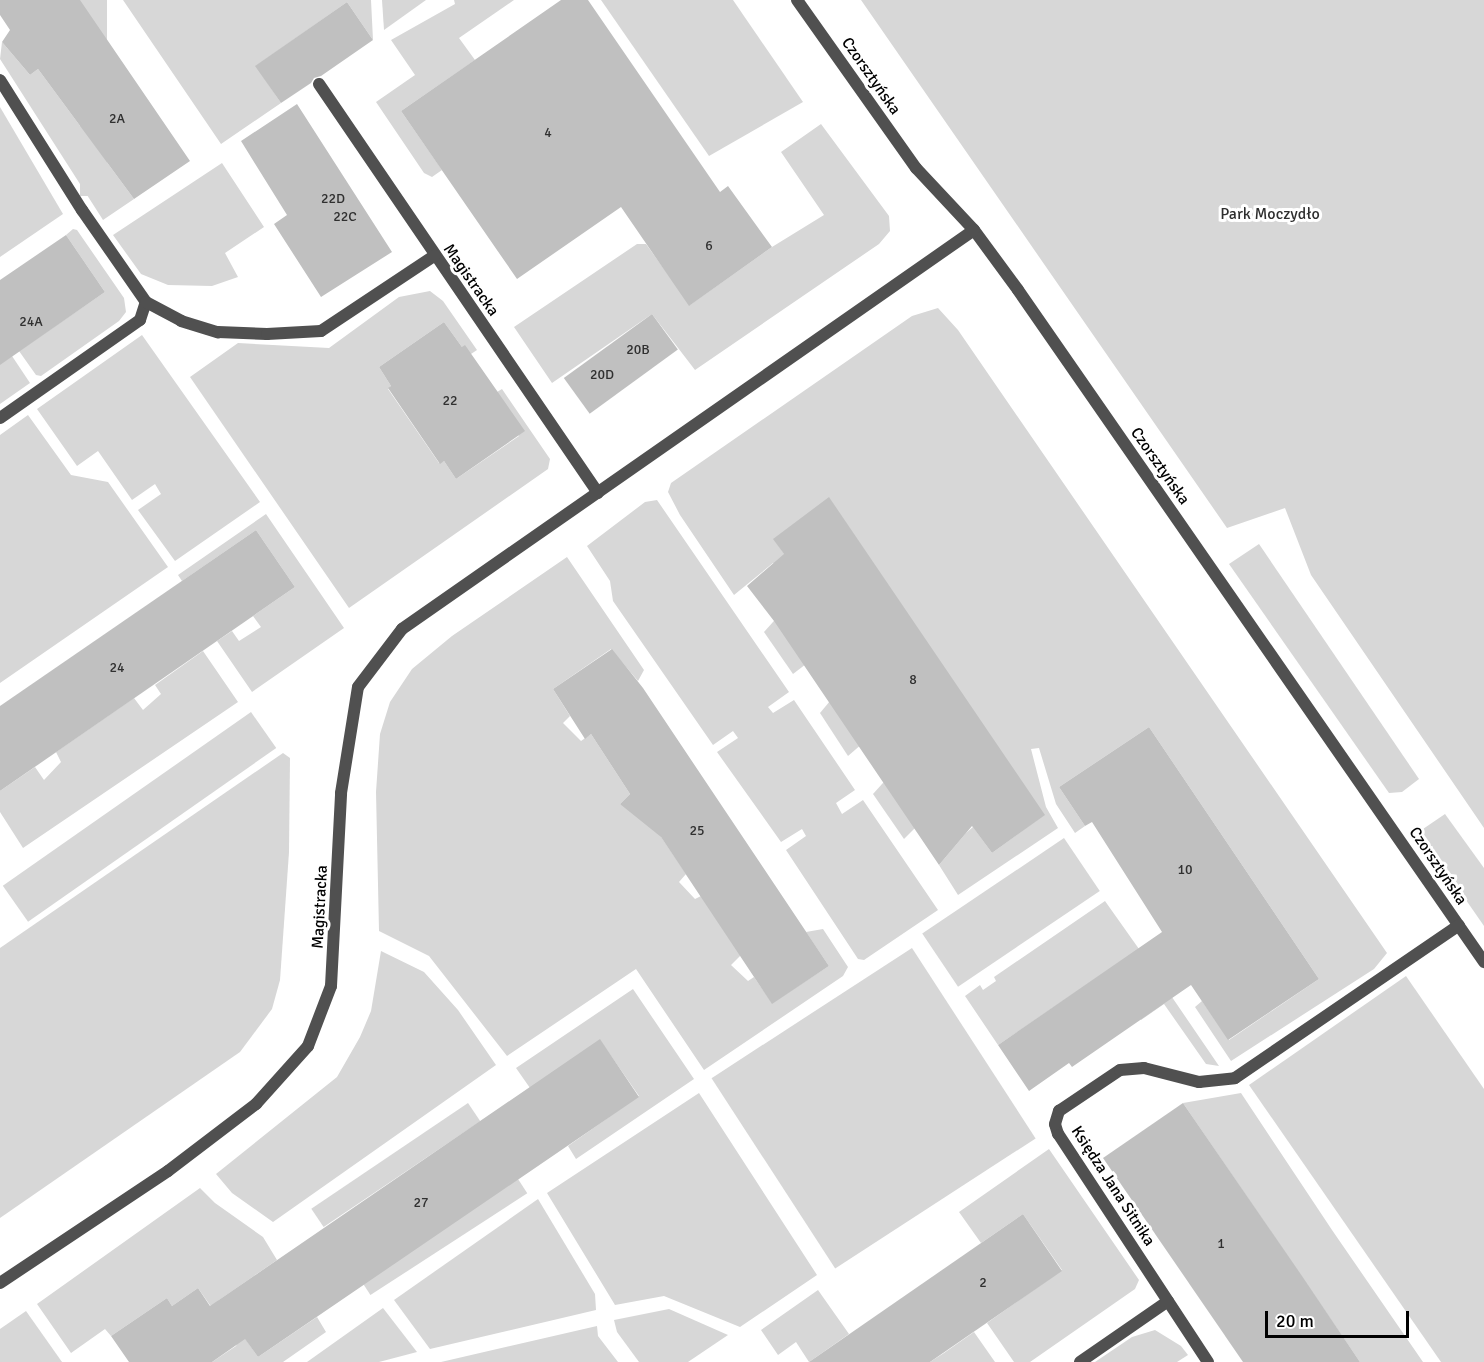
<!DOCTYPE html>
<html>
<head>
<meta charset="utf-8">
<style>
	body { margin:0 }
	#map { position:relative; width:1484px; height:1362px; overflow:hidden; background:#fff; font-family:Signika,sans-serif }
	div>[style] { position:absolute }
	.green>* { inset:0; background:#d7d7d7; transform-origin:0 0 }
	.building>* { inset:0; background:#c0c0c0; transform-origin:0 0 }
	.street>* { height:12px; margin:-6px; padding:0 6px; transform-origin:6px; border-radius:6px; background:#505050 }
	span { translate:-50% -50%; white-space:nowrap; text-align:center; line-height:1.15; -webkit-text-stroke:6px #fff; paint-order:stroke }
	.number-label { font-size:14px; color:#303030 }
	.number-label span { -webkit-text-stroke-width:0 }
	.street-label { font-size:16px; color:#000 }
	.park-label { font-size:16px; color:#2e2e2e }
	.scale { position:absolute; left:1265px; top:1311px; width:144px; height:27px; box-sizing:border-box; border:3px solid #000; border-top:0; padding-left:8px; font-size:18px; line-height:21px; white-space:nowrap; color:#000; -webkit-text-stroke:4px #fff; paint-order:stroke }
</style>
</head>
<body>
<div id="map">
	<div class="green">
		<div style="left:80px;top:0;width:27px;height:196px"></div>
		<div style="clip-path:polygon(123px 0,371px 0,373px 40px,347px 2px,310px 28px,256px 66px,281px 103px,221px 144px)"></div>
		<div style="clip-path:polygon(382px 0,426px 0,384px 30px)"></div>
		<div style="clip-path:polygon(454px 0,514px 0,459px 38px,475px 60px,401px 111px,442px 170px,432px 177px,424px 173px,376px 102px,415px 75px,391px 40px,455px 4px)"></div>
		<div style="clip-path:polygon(601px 0,733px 0,803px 102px,709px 156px)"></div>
		<div style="clip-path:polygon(861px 0,1484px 0,1484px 828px,1311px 575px,1285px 508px,1227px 528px)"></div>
		<div style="clip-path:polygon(2px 42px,30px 75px,38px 69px,134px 199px,103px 220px,0 59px)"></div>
		<div style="clip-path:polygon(0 107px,63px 214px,0 257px)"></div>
		<div style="clip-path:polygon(821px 124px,889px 216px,890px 231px,879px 244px,695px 370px,652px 314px,552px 383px,514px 327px,637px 244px,646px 244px,690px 305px,772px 247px,824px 215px,781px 152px)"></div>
		<div style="clip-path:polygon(222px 163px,264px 227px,225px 253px,238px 277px,212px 286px,168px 285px,141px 274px,113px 235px)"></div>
		<div style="clip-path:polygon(73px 229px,77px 230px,124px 298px,126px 312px,119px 321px,41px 376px,36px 375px,19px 351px,105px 292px,66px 235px)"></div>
		<div style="clip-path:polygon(430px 291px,443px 301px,477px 350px,471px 354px,462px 347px,444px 322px,379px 367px,391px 386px,388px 389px,439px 463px,444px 461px,456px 479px,519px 436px,503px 413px,497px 392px,502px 389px,550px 459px,548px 469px,349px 608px,190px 377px,238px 343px,329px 348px,399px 297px)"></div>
		<div style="clip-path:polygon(938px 308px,958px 330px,1387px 953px,1374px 969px,1231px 1061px,1195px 1007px,1202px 1001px,1229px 1040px,1319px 979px,1149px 727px,1059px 787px,1085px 826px,1075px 833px,1056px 804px,1039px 748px,1031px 749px,1046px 807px,1058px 828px,958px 895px,939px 865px,966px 833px,973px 827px,992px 853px,1044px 815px,829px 498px,774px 539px,791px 564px,773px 563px,734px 595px,680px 515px,668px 492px,671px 483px,912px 316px)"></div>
		<div style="clip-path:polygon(142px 335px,260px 502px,175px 561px,138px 510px,161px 494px,155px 484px,132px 500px,98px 451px,77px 466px,37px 409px)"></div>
		<div style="clip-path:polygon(12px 356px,30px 383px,0 404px,0 364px)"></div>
		<div style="clip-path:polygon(28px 415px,71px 475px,108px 482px,168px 567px,0 683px,0 435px)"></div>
		<div style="clip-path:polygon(657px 500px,789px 692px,768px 707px,773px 713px,794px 700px,855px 790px,836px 803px,842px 814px,863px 800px,938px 910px,864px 960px,858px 959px,786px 850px,806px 836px,802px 829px,781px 842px,717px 752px,738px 738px,733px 731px,713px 745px,613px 601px,610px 581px,587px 546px,645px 502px)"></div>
		<div style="clip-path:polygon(266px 514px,344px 628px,252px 692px,217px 641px,232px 631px,239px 641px,261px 627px,253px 616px,295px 587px,256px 530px,182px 581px,178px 575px)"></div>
		<div style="clip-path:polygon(1259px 544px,1419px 779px,1402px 792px,1389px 793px,1229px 564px)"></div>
		<div style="clip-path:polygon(567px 557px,644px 670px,638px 681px,611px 649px,553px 689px,570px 716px,563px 723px,581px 741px,591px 734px,630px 794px,620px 804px,647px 816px,686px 874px,679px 882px,695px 899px,701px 896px,741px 955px,731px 965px,748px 981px,754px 977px,772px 1003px,829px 966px,806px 932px,823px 929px,848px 967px,843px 976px,704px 1070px,636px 969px,507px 1056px,429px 956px,379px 931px,376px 792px,380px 734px,390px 702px,412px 669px,452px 636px)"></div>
		<div style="clip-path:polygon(799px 593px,832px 644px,793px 674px,764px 632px)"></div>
		<div style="clip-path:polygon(203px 651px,238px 702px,23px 848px,0 812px,0 791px,35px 767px,44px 780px,61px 762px,56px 752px,134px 698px,143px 710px,161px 694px,155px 685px)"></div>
		<div style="clip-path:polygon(855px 671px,885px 724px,848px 756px,820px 713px)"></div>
		<div style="left:251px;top:712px;width:44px;height:303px;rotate:55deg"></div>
		<div style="clip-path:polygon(283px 753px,290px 758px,289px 852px,280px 980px,272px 1009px,240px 1052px,0 1218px,0 948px)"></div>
		<div style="clip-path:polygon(910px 753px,915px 828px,904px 839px,873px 794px)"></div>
		<div style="clip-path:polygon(1445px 814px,1484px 868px,1484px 926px,1423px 838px,1423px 829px)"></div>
		<div style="left:1064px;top:838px;width:64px;height:171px;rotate:56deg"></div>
		<div style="clip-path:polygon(1105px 901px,1139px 949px,998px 1045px,965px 996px,980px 985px,983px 990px,996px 981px,994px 977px)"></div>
		<div style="left:912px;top:948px;width:227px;height:239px;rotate:57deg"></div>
		<div style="clip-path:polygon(381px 951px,424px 972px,458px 1010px,496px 1065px,273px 1222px,232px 1193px,216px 1174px,337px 1077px,360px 1037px,371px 1011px)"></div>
		<div style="clip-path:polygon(1146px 959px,1219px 1066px,1206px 1064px,1164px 1004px,1141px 1020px,1115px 981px)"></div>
		<div style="clip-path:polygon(1406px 976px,1484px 1089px,1484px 1362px,1441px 1362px,1249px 1085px)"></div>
		<div style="clip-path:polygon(633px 989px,694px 1079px,576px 1159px,568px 1146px,639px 1096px,600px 1040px,530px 1088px,516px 1068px)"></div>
		<div style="clip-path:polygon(699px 1093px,817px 1275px,740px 1327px,664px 1296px,615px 1305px,547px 1193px)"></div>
		<div style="clip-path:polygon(1241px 1093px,1332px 1230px,1423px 1362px,1360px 1362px,1183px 1103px)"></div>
		<div style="left:468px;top:1103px;width:22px;height:189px;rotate:56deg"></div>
		<div style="clip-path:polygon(1049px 1149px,1139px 1280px,1135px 1289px,1030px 1362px,1014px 1362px,987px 1323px,1062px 1270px,1023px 1214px,981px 1243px,959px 1212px)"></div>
		<div style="left:518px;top:1179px;width:17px;height:187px;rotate:57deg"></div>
		<div style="clip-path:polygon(200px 1188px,215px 1203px,263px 1237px,277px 1260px,219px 1300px,212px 1308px,198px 1288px,172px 1306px,167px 1298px,111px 1336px,105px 1329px,71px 1353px,37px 1304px)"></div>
		<div style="clip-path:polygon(538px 1199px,595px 1294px,596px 1310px,430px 1349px,394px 1300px)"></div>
		<div style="clip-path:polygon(818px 1290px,849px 1334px,809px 1362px,796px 1342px,778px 1355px,761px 1330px)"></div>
		<div style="clip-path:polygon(383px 1308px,417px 1352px,379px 1362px,307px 1362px)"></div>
		<div style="clip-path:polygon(669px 1309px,728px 1335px,688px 1362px,639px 1362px,617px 1332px,614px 1320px)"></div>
		<div style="clip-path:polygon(26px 1311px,62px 1362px,0 1362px,0 1329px)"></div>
		<div style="clip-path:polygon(317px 1317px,326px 1332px,283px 1362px,212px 1362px,236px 1346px,242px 1334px,258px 1357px)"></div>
		<div style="clip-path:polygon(597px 1326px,598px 1336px,618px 1362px,441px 1362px)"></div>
		<div style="clip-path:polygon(1155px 1330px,1181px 1346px,1188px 1355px,1177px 1362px,1095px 1362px,1132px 1337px)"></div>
		<div style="clip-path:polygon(974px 1332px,995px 1362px,930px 1362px,944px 1353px)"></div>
	</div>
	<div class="building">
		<div style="clip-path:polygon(0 0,80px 0,190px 161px,134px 199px,38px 69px,30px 75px,2px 42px,10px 30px,0 15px)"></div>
		<div style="clip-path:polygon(561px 0,588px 0,720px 192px,728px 186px,772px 247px,689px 306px,621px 207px,517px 279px,401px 111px)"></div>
		<div style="clip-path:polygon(347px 2px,373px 40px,321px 76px,314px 78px,311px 83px,281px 103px,255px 66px)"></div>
		<div style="clip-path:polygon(297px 104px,392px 252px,321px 297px,274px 224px,287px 215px,241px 141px)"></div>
		<div style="clip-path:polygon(66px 235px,105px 292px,0 365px,0 280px)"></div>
		<div style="left:652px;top:314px;width:44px;height:109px;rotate:54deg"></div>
		<div style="clip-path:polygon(444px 322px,462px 347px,465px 345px,525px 431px,456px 479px,444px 461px,440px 464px,388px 388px,391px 386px,379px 367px)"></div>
		<div style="clip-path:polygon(829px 497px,1045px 815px,992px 853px,972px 826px,939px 865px,774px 621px,747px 586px,784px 554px,773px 539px)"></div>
		<div style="clip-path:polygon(256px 530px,295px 587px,0 791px,0 706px)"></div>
		<div style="clip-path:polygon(612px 649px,643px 688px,829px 966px,772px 1004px,661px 837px,620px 804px,630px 794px,591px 734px,585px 739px,553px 689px)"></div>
		<div style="clip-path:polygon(1149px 727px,1319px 979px,1228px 1040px,1191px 985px,1072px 1067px,1069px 1063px,1029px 1091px,998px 1045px,1162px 932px,1092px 822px,1085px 826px,1059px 787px)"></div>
		<div style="clip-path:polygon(600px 1039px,639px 1097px,258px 1357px,245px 1339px,212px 1362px,129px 1362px,111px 1336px,167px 1298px,172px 1306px,198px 1288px,210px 1306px)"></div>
		<div style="clip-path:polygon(1183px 1103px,1302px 1276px,1360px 1362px,1243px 1362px,1103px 1158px)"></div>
		<div style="clip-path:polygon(1023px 1214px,1062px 1271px,930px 1362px,809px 1362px)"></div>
	</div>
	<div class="street">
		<div style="left:797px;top:0;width:206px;rotate:54.7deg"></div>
		<div style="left:916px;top:168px;width:85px;rotate:46.9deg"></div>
		<div style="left:974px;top:230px;width:74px;rotate:53.7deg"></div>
		<div style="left:1018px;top:290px;width:818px;rotate:55.26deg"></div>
		<div style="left:0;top:80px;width:154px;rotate:57.8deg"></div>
		<div style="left:82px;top:210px;width:112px;rotate:55.2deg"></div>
		<div style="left:319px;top:84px;width:495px;rotate:55.7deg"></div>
		<div style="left:0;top:418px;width:171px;rotate:-35deg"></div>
		<div style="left:140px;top:320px;width:19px;rotate:-72deg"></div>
		<div style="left:146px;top:302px;width:40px;rotate:28deg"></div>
		<div style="left:181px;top:321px;width:39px;rotate:17deg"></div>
		<div style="left:218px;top:332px;width:49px;rotate:2.3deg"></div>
		<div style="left:267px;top:334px;width:54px;rotate:-3.2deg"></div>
		<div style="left:321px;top:331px;width:136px;rotate:-33.6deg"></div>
		<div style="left:0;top:1283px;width:202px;rotate:-33.7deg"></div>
		<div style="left:168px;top:1171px;width:111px;rotate:-37.3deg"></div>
		<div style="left:256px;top:1104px;width:78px;rotate:-48.1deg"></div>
		<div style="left:308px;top:1046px;width:64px;rotate:-69deg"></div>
		<div style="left:331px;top:986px;width:193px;rotate:-87deg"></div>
		<div style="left:341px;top:793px;width:107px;rotate:-80.9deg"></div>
		<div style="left:358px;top:687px;width:73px;rotate:-52.8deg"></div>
		<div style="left:402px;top:629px;width:697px;rotate:-34.9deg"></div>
		<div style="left:1080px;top:1362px;width:107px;rotate:-34.7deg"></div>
		<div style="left:1208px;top:1362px;width:273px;rotate:-123.3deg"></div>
		<div style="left:1058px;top:1134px;width:10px;rotate:-107deg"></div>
		<div style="left:1055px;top:1124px;width:14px;rotate:-73deg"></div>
		<div style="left:1059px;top:1111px;width:73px;rotate:-33.9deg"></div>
		<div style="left:1120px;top:1070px;width:24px;rotate:-5deg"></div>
		<div style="left:1144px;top:1068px;width:57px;rotate:14.3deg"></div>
		<div style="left:1199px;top:1082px;width:36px;rotate:-6deg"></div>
		<div style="left:1235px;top:1078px;width:271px;rotate:-34.3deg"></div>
	</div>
	<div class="number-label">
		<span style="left:117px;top:119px">2A</span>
		<span style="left:548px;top:133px">4</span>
		<span style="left:333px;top:199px">22D</span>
		<span style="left:345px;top:217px">22C</span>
		<span style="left:709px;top:246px">6</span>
		<span style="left:31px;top:322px">24A</span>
		<span style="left:638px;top:350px">20B</span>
		<span style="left:602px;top:375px">20D</span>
		<span style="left:450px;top:401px">22</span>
		<span style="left:117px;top:668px">24</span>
		<span style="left:913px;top:680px">8</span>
		<span style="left:697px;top:831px">25</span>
		<span style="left:1185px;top:870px">10</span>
		<span style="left:421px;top:1203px">27</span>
		<span style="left:1221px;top:1244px">1</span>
		<span style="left:983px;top:1283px">2</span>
	</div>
	<div class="street-label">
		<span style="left:871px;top:76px;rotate:55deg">Czorsztyńska</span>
		<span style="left:471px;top:280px;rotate:55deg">Magistracka</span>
		<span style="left:1160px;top:466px;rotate:55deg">Czorsztyńska</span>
		<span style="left:1438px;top:866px;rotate:56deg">Czorsztyńska</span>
		<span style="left:320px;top:907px;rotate:-87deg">Magistracka</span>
		<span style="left:1113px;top:1186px;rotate:57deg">Księdza Jana Sitnika</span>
	</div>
	<div class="park-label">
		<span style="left:1270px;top:214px">Park Moczydło</span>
	</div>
	<div class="scale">20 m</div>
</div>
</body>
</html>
